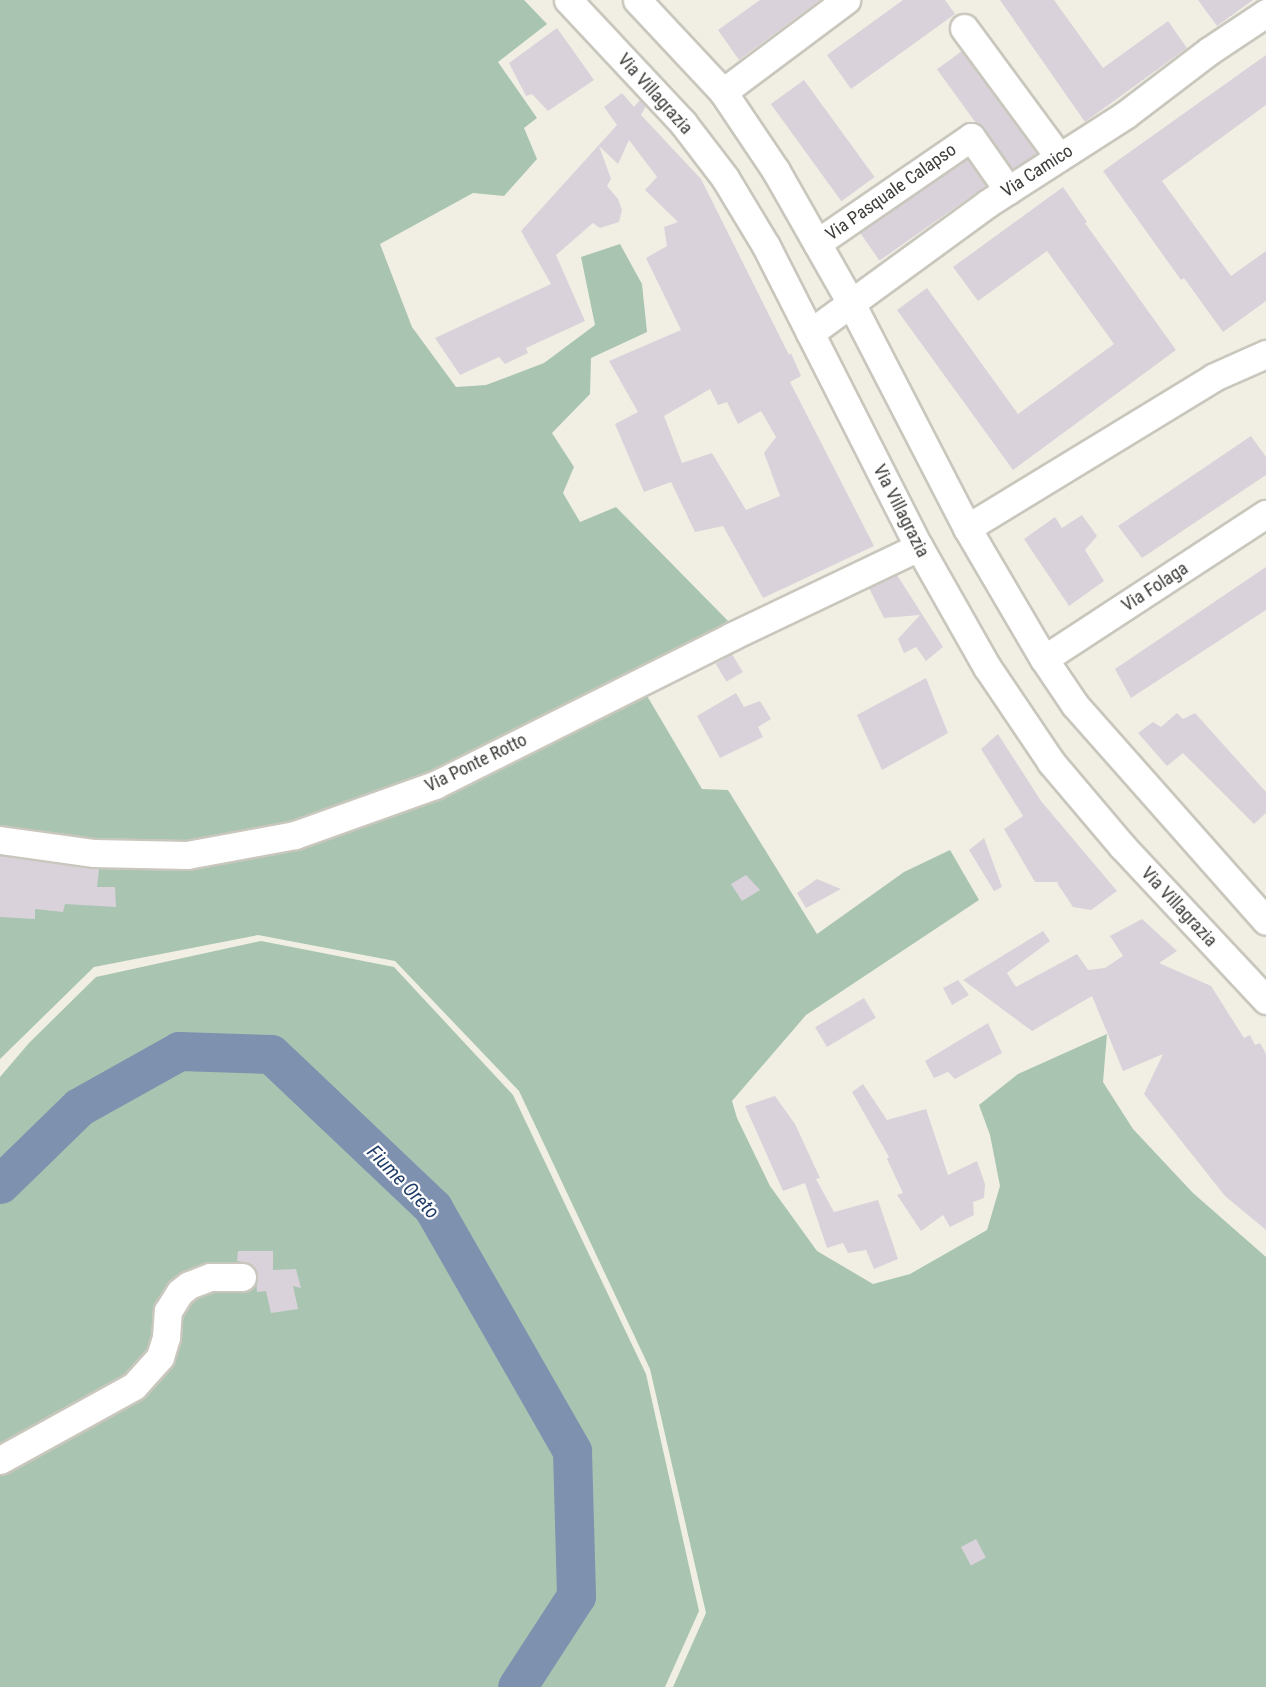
<!DOCTYPE html>
<html>
<head>
<meta charset="utf-8">
<style>
	body { margin:0 }
	#map { position:relative; width:1266px; height:1687px; overflow:hidden; background:#f1efe4; font-family:"Roboto Condensed",sans-serif }
	div>[style] { position:absolute }
	.green>* { inset:0; background:#a9c5b2 }
	.river>* { height:39px; margin:-19.5px; padding:0 19.5px; transform-origin:19.5px; border-radius:19.5px; background:#7e91af }
	.building>* { inset:0; background:#d9d2da; transform-origin:0 0 }
	.roads { filter:drop-shadow(2px 0 #c9c7bd) drop-shadow(-2px 0 #c9c7bd) drop-shadow(0 2px #c9c7bd) drop-shadow(0 -2px #c9c7bd) }
	.minor>* { height:27px; margin:-13.5px; padding:0 13.5px; transform-origin:13.5px; border-radius:13.5px; background:#fff }
	span { translate:-50% -50%; white-space:nowrap; text-align:center; line-height:1.15; -webkit-text-stroke:4.5px #fff; paint-order:stroke }
	.street-label { font-size:18px; color:#3d3c38 }
	.water-label { font-size:20px; color:#203c66; font-style:italic }
</style>
</head>
<body>
<div id="map">
	<div class="green">
		<div style="clip-path:polygon(0 0,524px 0,547px 24px,498px 62px,537px 118px,524px 128px,537px 159px,504px 196px,473px 193px,380px 244px,412px 327px,456px 387px,486px 385px,544px 363px,595px 325px,581px 257px,620px 244px,642px 284px,647px 332px,591px 358px,590px 394px,552px 433px,574px 467px,563px 493px,580px 522px,616px 507px,732px 625px,643px 689px,702px 789px,728px 790px,817px 934px,904px 872px,950px 850px,979px 900px,806px 1015px,732px 1101px,737px 1118px,770px 1186px,817px 1251px,873px 1284px,910px 1274px,987px 1230px,1000px 1186px,990px 1135px,979px 1105px,1018px 1074px,1107px 1034px,1103px 1082px,1133px 1129px,1193px 1193px,1266px 1257px,1266px 1687px,673px 1687px,706px 1613px,650px 1369px,519px 1091px,395px 961px,258px 935px,94px 967px,0 1059px)"></div>
		<div style="clip-path:polygon(261px 941px,394px 967px,513px 1095px,646px 1374px,699px 1611px,665px 1687px,0 1687px,0 1077px,29px 1043px,96px 977px)"></div>
	</div>
	<div class="river">
		<div style="left:0;top:1184px;width:110px;rotate:-44.3deg"></div>
		<div style="left:79px;top:1107px;width:115px;rotate:-29.2deg"></div>
		<div style="left:179px;top:1051px;width:92px;rotate:1.9deg"></div>
		<div style="left:271px;top:1054px;width:224px;rotate:43.5deg"></div>
		<div style="left:433px;top:1208px;width:280px;rotate:60.2deg"></div>
		<div style="left:572px;top:1451px;width:145px;rotate:88.4deg"></div>
		<div style="left:576px;top:1596px;width:108px;rotate:123deg"></div>
	</div>
	<div class="building">
		<div style="clip-path:polygon(760px 0,820px 0,739px 60px,718px 30px)"></div>
		<div style="clip-path:polygon(903px 0,945px 0,955px 14px,851px 89px,827px 55px)"></div>
		<div style="clip-path:polygon(1000px 0,1054px 0,1103px 68px,1168px 21px,1187px 48px,1085px 122px)"></div>
		<div style="clip-path:polygon(1198px 0,1253px 0,1217px 26px)"></div>
		<div style="clip-path:polygon(557px 28px,594px 80px,548px 111px,532px 94px,526px 96px,509px 63px)"></div>
		<div style="left:962px;top:51px;width:127px;height:31px;rotate:54deg"></div>
		<div style="clip-path:polygon(1266px 55px,1266px 105px,1162px 181px,1231px 276px,1266px 251px,1266px 301px,1223px 332px,1184px 278px,1181px 280px,1103px 171px)"></div>
		<div style="left:804px;top:80px;width:120px;height:41px;rotate:54deg"></div>
		<div style="clip-path:polygon(evenodd,622px 93px,634px 107px,640px 100px,646px 106px,641px 115px,701px 179px,789px 355px,791px 353px,801px 376px,790px 382px,874px 546px,763px 598px,723px 526px,695px 532px,671px 482px,644px 492px,615px 424px,638px 412px,609px 361px,681px 330px,646px 258px,667px 246px,664px 227px,678px 222px,645px 190px,657px 177px,629px 140px,618px 164px,599px 146px,611px 179px,607px 186px,618px 199px,622px 210px,619px 222px,600px 228px,593px 223px,556px 255px,585px 321px,526px 348px,528px 353px,505px 364px,499px 357px,460px 375px,435px 338px,551px 284px,521px 231px,617px 125px,604px 107px,622px 93px,710px 389px,718px 405px,727px 402px,738px 424px,761px 411px,776px 437px,764px 453px,780px 496px,746px 510px,712px 453px,682px 463px,664px 416px,710px 389px)"></div>
		<div style="left:967px;top:159px;width:33px;height:130px;rotate:55deg"></div>
		<div style="clip-path:polygon(1063px 187px,1087px 222px,1085px 223px,1176px 350px,1013px 470px,897px 310px,927px 288px,1018px 414px,1114px 344px,1047px 251px,978px 301px,953px 267px)"></div>
		<div style="clip-path:polygon(1251px 436px,1266px 457px,1266px 475px,1142px 558px,1118px 526px)"></div>
		<div style="clip-path:polygon(1082px 515px,1097px 536px,1085px 550px,1104px 581px,1069px 606px,1024px 539px,1055px 517px,1062px 528px)"></div>
		<div style="clip-path:polygon(1266px 567px,1266px 610px,1131px 698px,1115px 669px)"></div>
		<div style="clip-path:polygon(897px 575px,943px 647px,926px 661px,916px 647px,904px 653px,898px 639px,920px 615px,884px 618px,869px 588px)"></div>
		<div style="left:732px;top:654px;width:21px;height:19px;rotate:59deg"></div>
		<div style="clip-path:polygon(926px 678px,948px 733px,882px 770px,857px 715px)"></div>
		<div style="clip-path:polygon(736px 693px,744px 707px,760px 701px,771px 719px,758px 727px,763px 737px,720px 758px,697px 716px)"></div>
		<div style="clip-path:polygon(1177px 713px,1183px 719px,1195px 713px,1266px 792px,1266px 813px,1254px 824px,1183px 753px,1167px 766px,1138px 733px,1153px 722px,1161px 727px)"></div>
		<div style="clip-path:polygon(998px 734px,1041px 801px,1117px 891px,1091px 910px,1073px 907px,1057px 883px,1059px 882px,1035px 882px,1004px 829px,1023px 816px,981px 749px)"></div>
		<div style="clip-path:polygon(984px 838px,1002px 887px,994px 891px,969px 850px)"></div>
		<div style="clip-path:polygon(0 856px,99px 869px,97px 887px,115px 887px,116px 907px,65px 904px,63px 912px,35px 909px,35px 919px,0 917px)"></div>
		<div style="clip-path:polygon(746px 875px,760px 890px,742px 901px,731px 884px)"></div>
		<div style="clip-path:polygon(817px 879px,841px 889px,806px 908px,797px 893px)"></div>
		<div style="clip-path:polygon(1142px 919px,1177px 951px,1159px 963px,1211px 986px,1244px 1038px,1250px 1035px,1255px 1045px,1260px 1043px,1266px 1054px,1266px 1230px,1225px 1196px,1144px 1094px,1163px 1054px,1123px 1071px,1092px 996px,1032px 1031px,963px 980px,1043px 931px,1050px 941px,1007px 973px,1016px 987px,1077px 954px,1088px 970px,1105px 968px,1123px 956px,1110px 936px)"></div>
		<div style="clip-path:polygon(958px 980px,969px 995px,952px 1005px,943px 988px)"></div>
		<div style="left:864px;top:998px;width:23px;height:57px;rotate:59deg"></div>
		<div style="clip-path:polygon(988px 1023px,1002px 1053px,955px 1079px,948px 1072px,934px 1078px,925px 1061px)"></div>
		<div style="clip-path:polygon(863px 1084px,887px 1120px,926px 1109px,948px 1175px,977px 1161px,985px 1184px,984px 1198px,973px 1202px,974px 1215px,950px 1227px,943px 1215px,921px 1231px,897px 1195px,903px 1193px,887px 1159px,889px 1157px,852px 1092px)"></div>
		<div style="clip-path:polygon(775px 1096px,795px 1124px,820px 1178px,816px 1179px,834px 1212px,878px 1200px,898px 1259px,874px 1269px,866px 1250px,848px 1253px,843px 1243px,827px 1248px,805px 1183px,783px 1191px,745px 1106px)"></div>
		<div style="clip-path:polygon(238px 1251px,273px 1251px,273px 1270px,296px 1269px,301px 1288px,293px 1286px,298px 1309px,271px 1313px,266px 1291px,257px 1292px,256px 1270px,249px 1263px,237px 1261px)"></div>
		<div style="left:976px;top:1539px;width:21px;height:17px;rotate:62deg"></div>
	</div>
	<div class="roads">
		<div class="minor">
			<div style="left:568px;top:0;width:168px;rotate:46.9deg"></div>
			<div style="left:683px;top:123px;width:69px;rotate:52.6deg"></div>
			<div style="left:725px;top:178px;width:79px;rotate:58.9deg"></div>
			<div style="left:766px;top:246px;width:338px;rotate:63.1deg"></div>
			<div style="left:919px;top:547px;width:138px;rotate:60.5deg"></div>
			<div style="left:987px;top:667px;width:115px;rotate:56deg"></div>
			<div style="left:1051px;top:762px;width:110px;rotate:49.8deg"></div>
			<div style="left:1122px;top:846px;width:211px;rotate:46.9deg"></div>
			<div style="left:637px;top:0;width:126px;rotate:46.9deg"></div>
			<div style="left:723px;top:92px;width:95px;rotate:56.1deg"></div>
			<div style="left:776px;top:171px;width:154px;rotate:60.4deg"></div>
			<div style="left:852px;top:305px;width:251px;rotate:62.7deg"></div>
			<div style="left:967px;top:528px;width:152px;rotate:59.6deg"></div>
			<div style="left:1044px;top:659px;width:55px;rotate:56deg"></div>
			<div style="left:1075px;top:705px;width:288px;rotate:48.5deg"></div>
			<div style="left:964px;top:28px;width:160px;rotate:53.6deg"></div>
			<div style="left:723px;top:92px;width:154px;rotate:-36.8deg"></div>
			<div style="left:817px;top:243px;width:187px;rotate:-34.5deg"></div>
			<div style="left:971px;top:137px;width:65px;rotate:55.1deg"></div>
			<div style="left:810px;top:333px;width:220px;rotate:-36.1deg"></div>
			<div style="left:988px;top:203px;width:163px;rotate:-32.7deg"></div>
			<div style="left:1125px;top:115px;width:106px;rotate:-37.3deg"></div>
			<div style="left:1209px;top:51px;width:69px;rotate:-33.7deg"></div>
			<div style="left:967px;top:528px;width:289px;rotate:-31.4deg"></div>
			<div style="left:1214px;top:377px;width:57px;rotate:-23.9deg"></div>
			<div style="left:1044px;top:659px;width:265px;rotate:-33.2deg"></div>
			<div style="left:0;top:840px;width:95px;rotate:7.9deg"></div>
			<div style="left:94px;top:853px;width:93px;rotate:1.2deg"></div>
			<div style="left:187px;top:855px;width:110px;rotate:-10.5deg"></div>
			<div style="left:295px;top:835px;width:149px;rotate:-19.7deg"></div>
			<div style="left:435px;top:785px;width:332px;rotate:-26.6deg"></div>
			<div style="left:732px;top:636px;width:207px;rotate:-25.5deg"></div>
			<div style="left:0;top:1460px;width:153px;rotate:-28.9deg"></div>
			<div style="left:134px;top:1386px;width:39px;rotate:-48deg"></div>
			<div style="left:160px;top:1357px;width:21px;rotate:-73deg"></div>
			<div style="left:166px;top:1337px;width:26px;rotate:-86deg"></div>
			<div style="left:168px;top:1311px;width:22px;rotate:-58deg"></div>
			<div style="left:180px;top:1292px;width:11px;rotate:-38deg"></div>
			<div style="left:189px;top:1285px;width:22px;rotate:-21deg"></div>
			<div style="left:210px;top:1277px;width:32px"></div>
		</div>
	</div>
	<div class="street-label">
		<span style="left:655px;top:94px;rotate:48deg">Via Villagrazia</span>
		<span style="left:1037px;top:171px;rotate:-33deg">Via Camico</span>
		<span style="left:891px;top:192px;rotate:-35deg">Via Pasquale Calapso</span>
		<span style="left:901px;top:511px;rotate:63deg">Via Villagrazia</span>
		<span style="left:1155px;top:587px;rotate:-33deg">Via Folaga</span>
		<span style="left:476px;top:763px;rotate:-26deg">Via Ponte Rotto</span>
		<span style="left:1179px;top:907px;rotate:47deg">Via Villagrazia</span>
	</div>
	<div class="water-label">
		<span style="left:403px;top:1182px;rotate:46deg">Fiume Oreto</span>
	</div>
</div>
</body>
</html>
